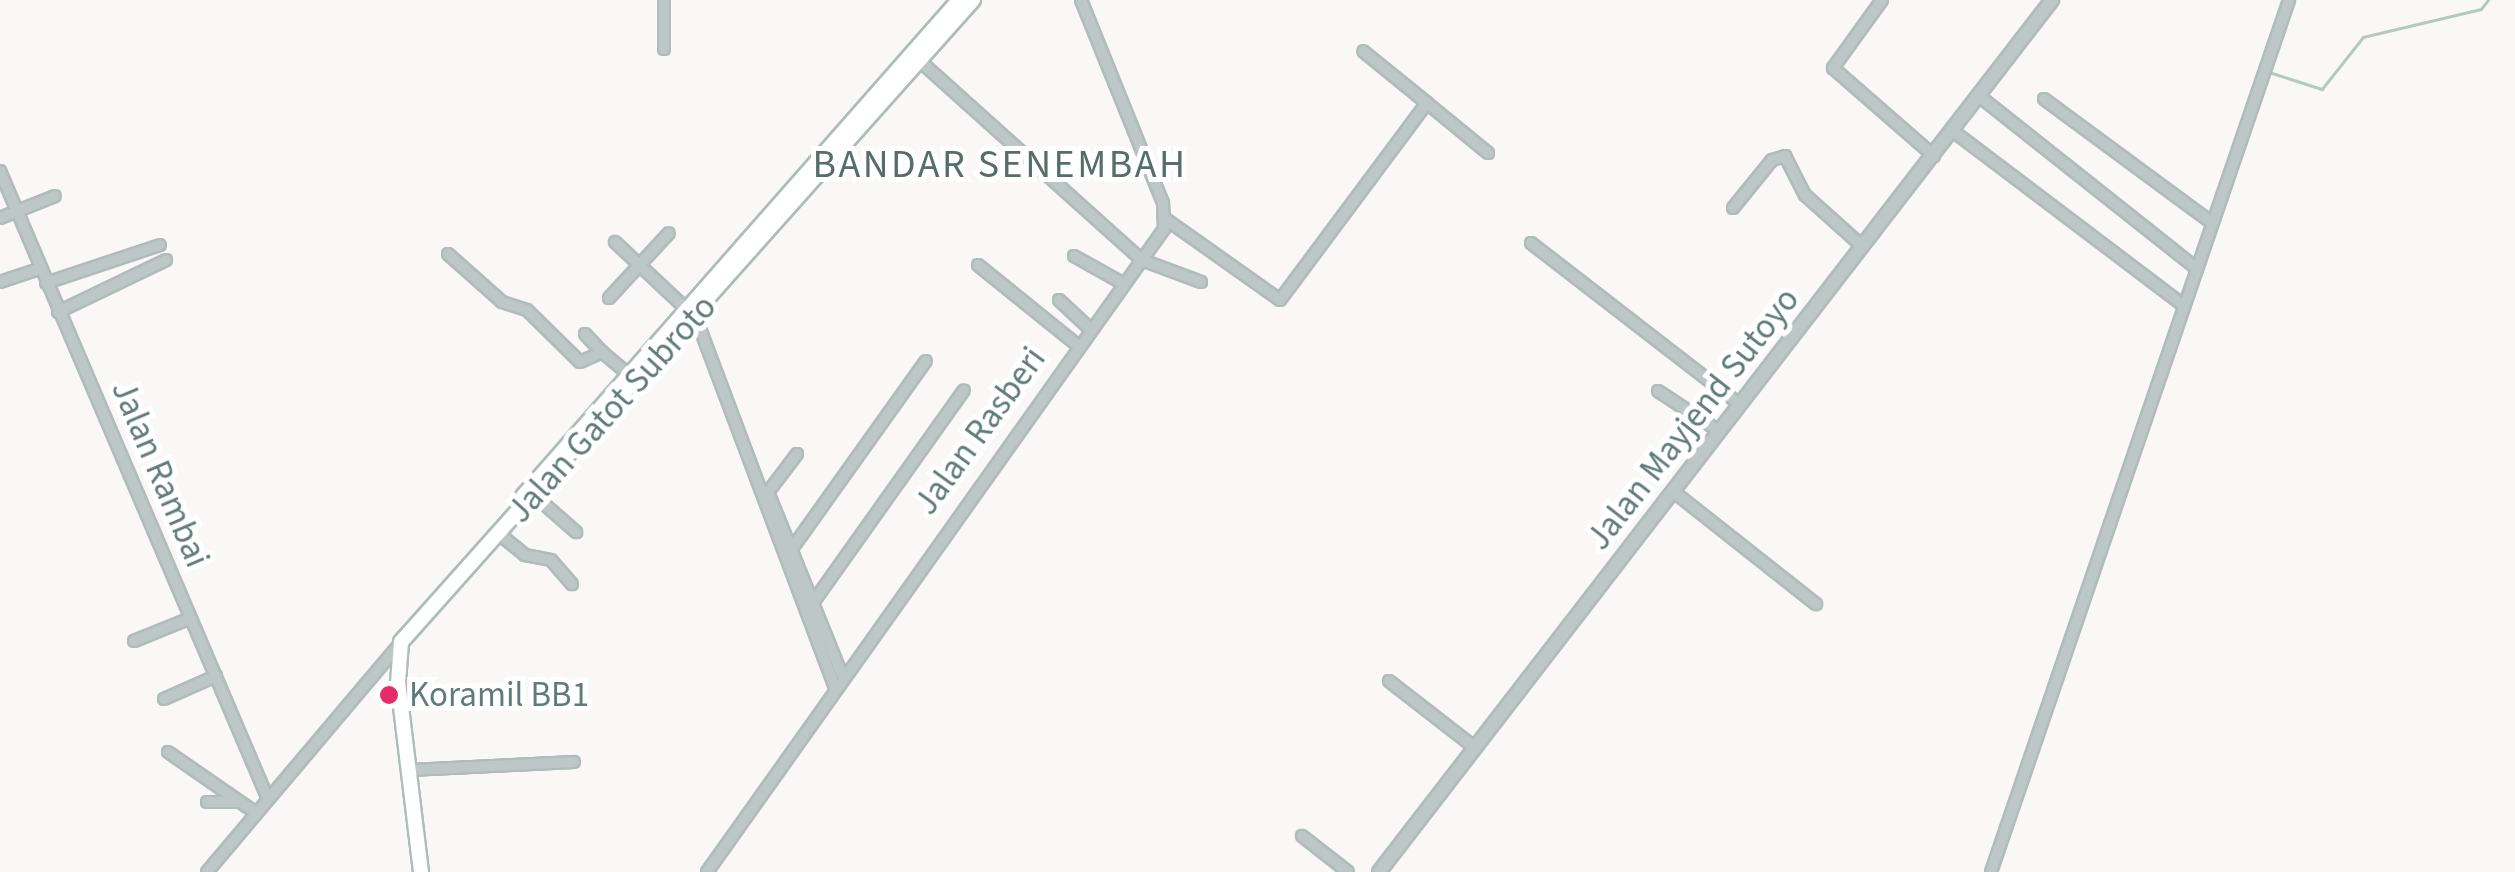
<!DOCTYPE html>
<html>
<head>
<meta charset="utf-8">
<style>
	body { margin:0 }
	#map { position:relative; width:2515px; height:872px; overflow:hidden; background:#f9f8f7; font-family:"Source Sans 3",sans-serif }
	div>[style] { position:absolute }
	.stream>* { height:2.5px; margin:-1.25px; padding:0 1.25px; transform-origin:1.25px; border-radius:1.25px; background:#b5c8c2 }
	.roads { filter:drop-shadow(2px 0 #b0bcbb) drop-shadow(-2px 0 #b0bcbb) drop-shadow(0 2px #b0bcbb) drop-shadow(0 -2px #b0bcbb) }
	.minor>* { height:10px; margin:-5px; padding:0 5px; transform-origin:5px; border-radius:5px; background:#bdc7c6 }
	.tertiary>* { height:12px; margin:-6px; padding:0 6px; transform-origin:6px; border-radius:6px; background:#bdc7c6 }
	.secondary>* { height:14px; margin:-7px; padding:0 7px; transform-origin:7px; border-radius:7px; background:#fff }
	.dots>* { width:28px; height:28px; translate:-50% -50%; box-sizing:border-box; border:5px solid #fff; border-radius:50% }
	span { translate:-50% -50%; white-space:nowrap; text-align:center; line-height:1.15; -webkit-text-stroke:10px #fff; paint-order:stroke }
	.street-label { font-size:35px; color:#5f7c78 }
	.poi-label { font-size:35px; color:#5f7c78 }
	.left { translate:0 -50%; text-align:left }
	.quarter-label { font-size:40px; color:#566d6a; letter-spacing:2.5px }
</style>
</head>
<body>
<div id="map">
	<div class="stream">
		<div style="left:2269px;top:72px;width:56px;rotate:17.8deg"></div>
		<div style="left:2322px;top:89px;width:66px;rotate:-51.7deg"></div>
		<div style="left:2363px;top:37px;width:121px;rotate:-13.3deg"></div>
		<div style="left:2481px;top:9px;width:11px;rotate:-52deg"></div>
	</div>
	<div class="roads">
		<div class="minor">
			<div style="left:1882px;top:0;width:84px;rotate:125.8deg"></div>
			<div style="left:1833px;top:68px;width:134px;rotate:41.1deg"></div>
			<div style="left:664px;top:49px;width:49px;rotate:-90deg"></div>
			<div style="left:920px;top:61px;width:298px;rotate:41.9deg"></div>
			<div style="left:1142px;top:260px;width:63px;rotate:20.4deg"></div>
			<div style="left:1979px;top:96px;width:277px;rotate:38.4deg"></div>
			<div style="left:2044px;top:99px;width:209px;rotate:36.4deg"></div>
			<div style="left:1427px;top:103px;width:79px;rotate:39.3deg"></div>
			<div style="left:1953px;top:131px;width:290px;rotate:37.1deg"></div>
			<div style="left:0;top:171px;width:683px;rotate:66.89deg"></div>
			<div style="left:1733px;top:208px;width:62px;rotate:-50.9deg"></div>
			<div style="left:1772px;top:160px;width:14px;rotate:-17deg"></div>
			<div style="left:1785px;top:156px;width:44px;rotate:62.9deg"></div>
			<div style="left:1805px;top:195px;width:76px;rotate:41.8deg"></div>
			<div style="left:0;top:218px;width:59px;rotate:-21.8deg"></div>
			<div style="left:1167px;top:220px;width:138px;rotate:35.3deg"></div>
			<div style="left:1280px;top:300px;width:246px;rotate:-53.3deg"></div>
			<div style="left:1427px;top:103px;width:82px;rotate:-140.9deg"></div>
			<div style="left:615px;top:242px;width:111px;rotate:43.2deg"></div>
			<div style="left:696px;top:318px;width:394px;rotate:69.4deg"></div>
			<div style="left:1531px;top:243px;width:263px;rotate:37.7deg"></div>
			<div style="left:448px;top:254px;width:72px;rotate:41.6deg"></div>
			<div style="left:502px;top:302px;width:26px;rotate:18deg"></div>
			<div style="left:527px;top:310px;width:74px;rotate:44.5deg"></div>
			<div style="left:580px;top:362px;width:24px;rotate:-24deg"></div>
			<div style="left:602px;top:352px;width:35px;rotate:40deg"></div>
			<div style="left:1074px;top:256px;width:57px;rotate:29.2deg"></div>
			<div style="left:978px;top:265px;width:126px;rotate:38.9deg"></div>
			<div style="left:0;top:282px;width:41px;rotate:-18.4deg"></div>
			<div style="left:46px;top:283px;width:120px;rotate:-18.4deg"></div>
			<div style="left:609px;top:298px;width:88px;rotate:-47.3deg"></div>
			<div style="left:1059px;top:300px;width:40px;rotate:43deg"></div>
			<div style="left:58px;top:312px;width:120px;rotate:-25.7deg"></div>
			<div style="left:585px;top:334px;width:25px;rotate:47deg"></div>
			<div style="left:1658px;top:391px;width:73px;rotate:33.3deg"></div>
			<div style="left:797px;top:454px;width:48px;rotate:127.3deg"></div>
			<div style="left:768px;top:492px;width:197px;rotate:68deg"></div>
			<div style="left:1674px;top:492px;width:181px;rotate:38.3deg"></div>
			<div style="left:535px;top:496px;width:55px;rotate:41.3deg"></div>
			<div style="left:498px;top:533px;width:35px;rotate:39deg"></div>
			<div style="left:525px;top:555px;width:26px;rotate:11deg"></div>
			<div style="left:551px;top:560px;width:32px;rotate:49deg"></div>
			<div style="left:791px;top:550px;width:232px;rotate:-54.5deg"></div>
			<div style="left:812px;top:604px;width:262px;rotate:-54.6deg"></div>
			<div style="left:134px;top:641px;width:61px;rotate:-22deg"></div>
			<div style="left:1389px;top:681px;width:108px;rotate:37.8deg"></div>
			<div style="left:164px;top:699px;width:57px;rotate:-23.9deg"></div>
			<div style="left:168px;top:752px;width:107px;rotate:34.7deg"></div>
			<div style="left:410px;top:770px;width:164px;rotate:-2.8deg"></div>
			<div style="left:207px;top:802px;width:29px"></div>
			<div style="left:1302px;top:836px;width:58px;rotate:38deg"></div>
			<div style="left:207px;top:872px;width:299px;rotate:-49.8deg"></div>
			<div style="left:707px;top:872px;width:789px;rotate:-54.6deg"></div>
			<div style="left:1164px;top:229px;width:26px;rotate:-92deg"></div>
			<div style="left:1163px;top:203px;width:219px;rotate:-112deg"></div>
			<div style="left:1991px;top:872px;width:922px;rotate:-71.13deg"></div>
		</div>
		<div class="tertiary">
			<div style="left:1379px;top:872px;width:1102px;rotate:-52.34deg"></div>
		</div>
		<div class="secondary">
			<div style="left:523px;top:496px;width:660px;rotate:-48.68deg"></div>
			<div style="left:421px;top:872px;width:190px;rotate:-96.9deg"></div>
			<div style="left:398px;top:683px;width:41px;rotate:-85.8deg"></div>
			<div style="left:401px;top:642px;width:860px;rotate:-48.3deg"></div>
		</div>
	</div>
	<div class="dots">
		<div style="left:389px;top:695px;background:#e52b69"></div>
	</div>
	<div class="street-label">
		<span style="left:612px;top:409px;rotate:-48deg">Jalan Gatot Subroto</span>
		<span style="left:1693px;top:419px;rotate:-52deg">Jalan Mayjend Sutoyo</span>
		<span style="left:980px;top:431px;rotate:-54deg">Jalan Rasberi</span>
		<span style="left:160px;top:474px;rotate:67deg">Jalan Rambai</span>
	</div>
	<div class="poi-label">
		<span class="left" style="left:409px;top:695px">Koramil BB1</span>
	</div>
	<div class="quarter-label">
		<span style="left:1000px;top:165px">BANDAR SENEMBAH</span>
	</div>
</div>
</body>
</html>
